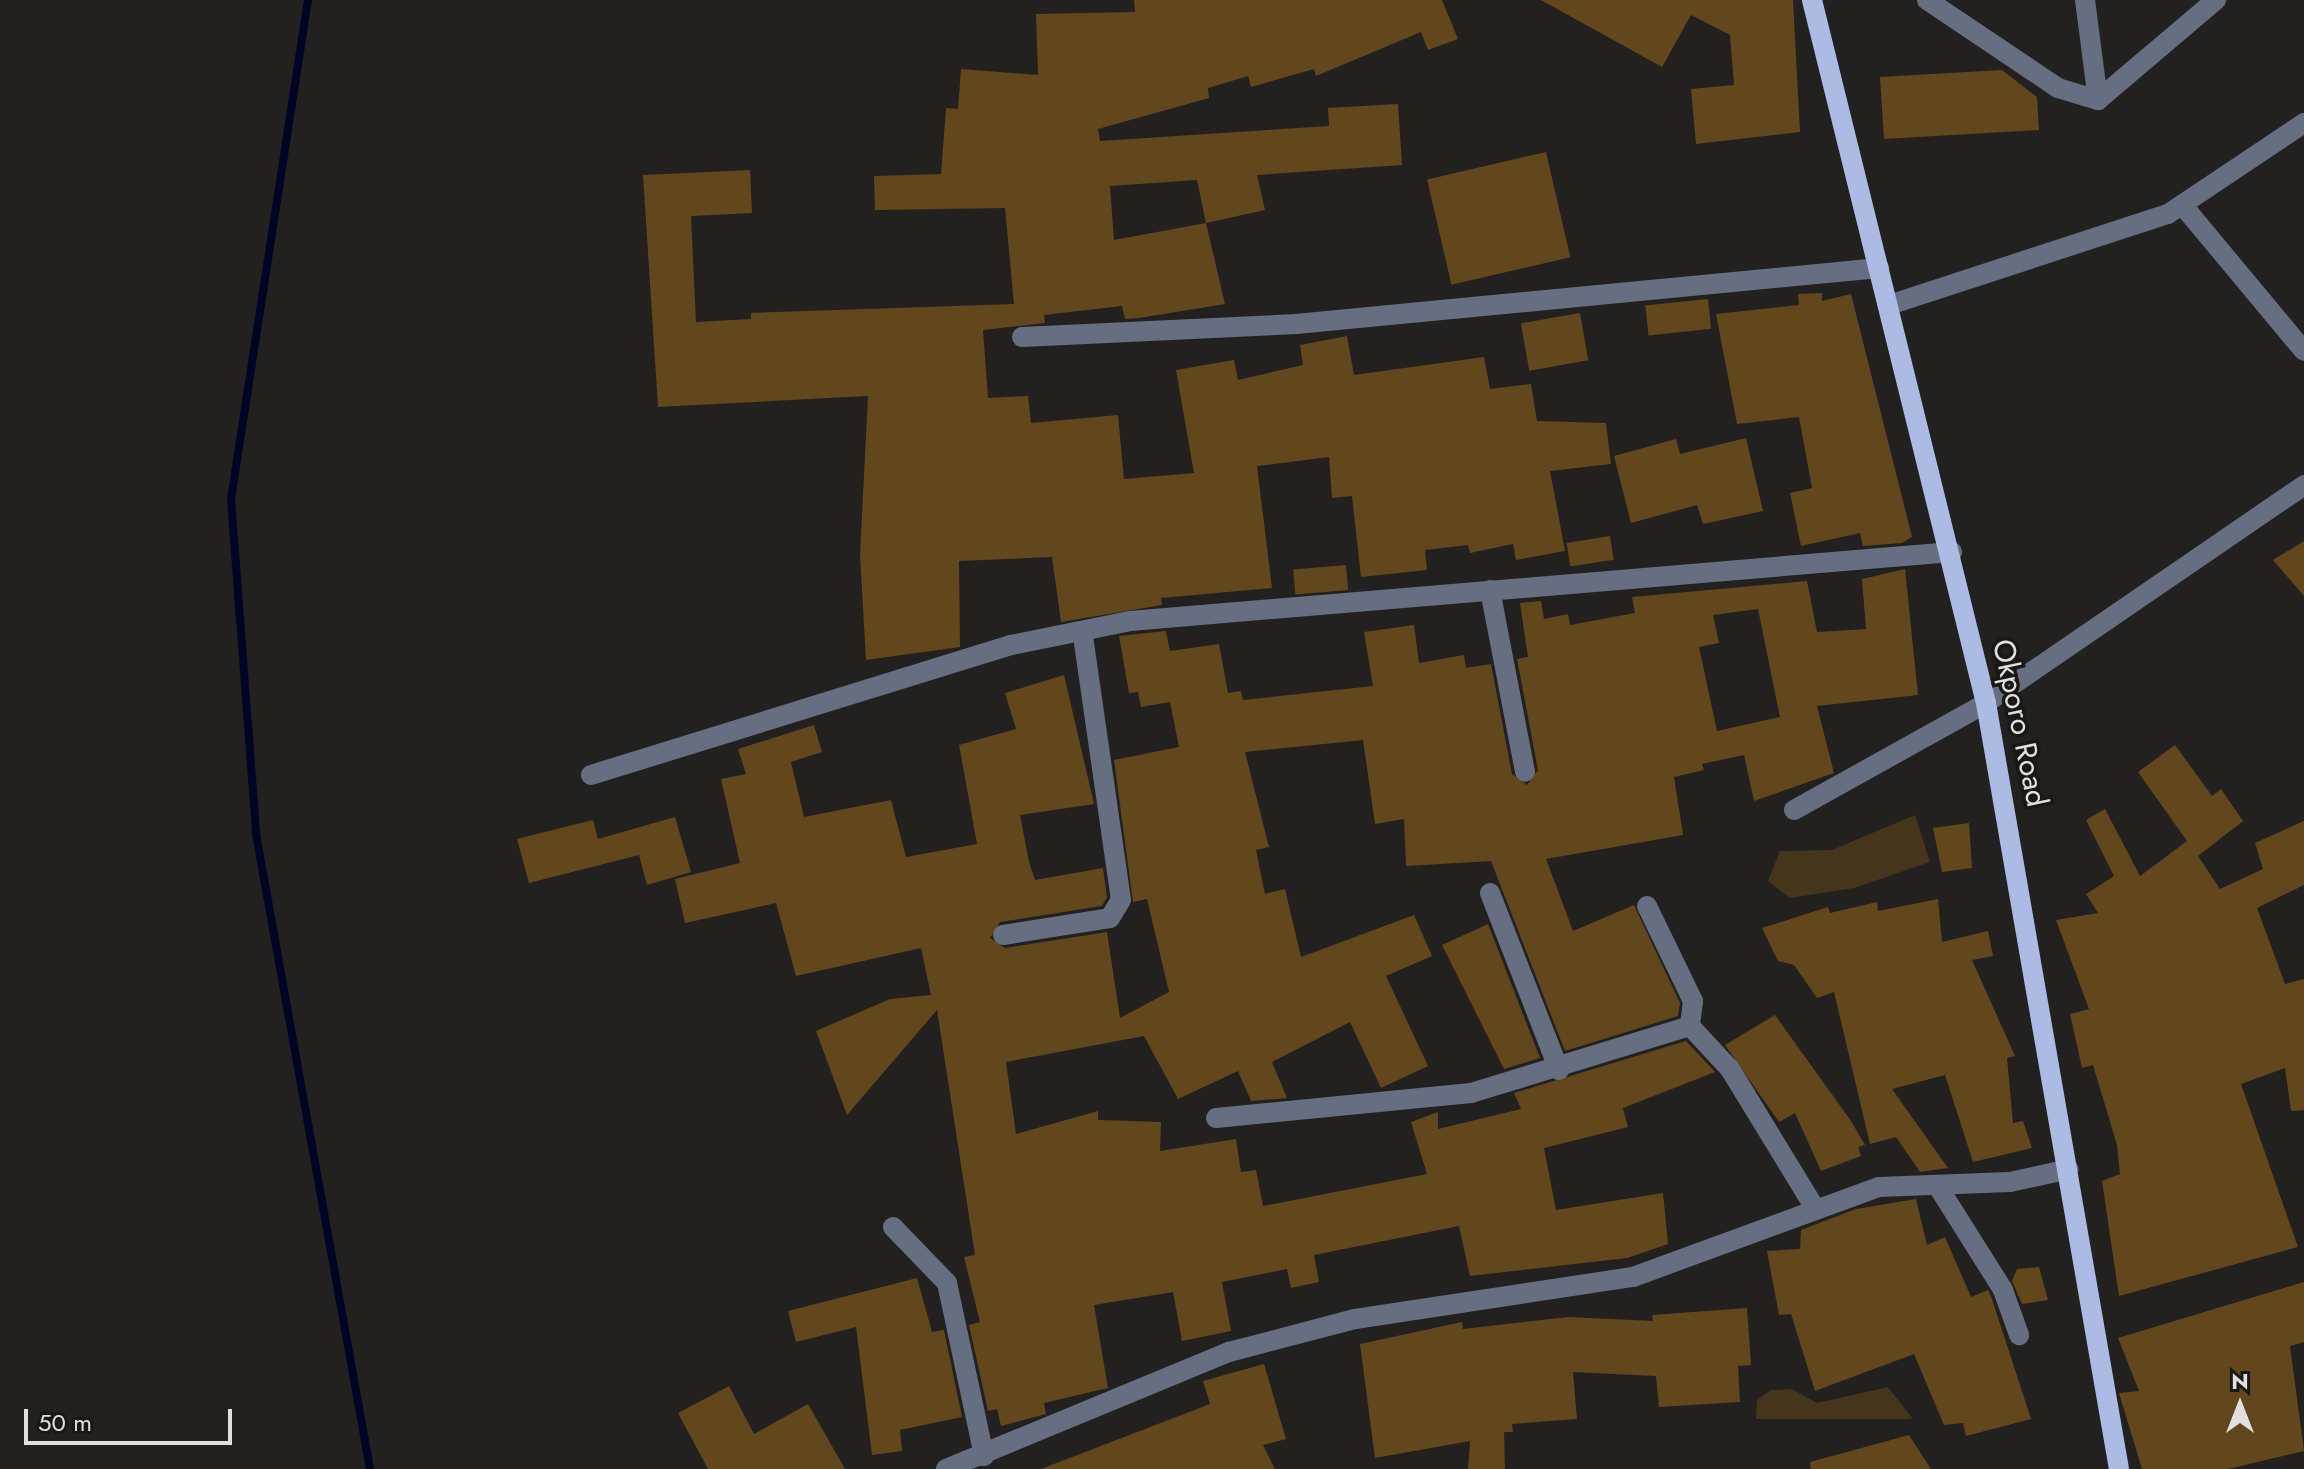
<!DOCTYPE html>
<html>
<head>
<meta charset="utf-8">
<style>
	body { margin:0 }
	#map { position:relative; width:2304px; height:1469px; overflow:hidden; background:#23211f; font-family:Jost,sans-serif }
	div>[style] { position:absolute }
	.green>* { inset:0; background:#44351b }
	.stream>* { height:8px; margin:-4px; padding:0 4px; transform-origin:4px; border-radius:4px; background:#010424 }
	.building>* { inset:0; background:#61471b; transform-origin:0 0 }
	.minor>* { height:20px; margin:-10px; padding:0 10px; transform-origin:10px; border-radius:10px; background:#666e81 }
	.major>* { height:20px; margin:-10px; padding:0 10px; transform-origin:10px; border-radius:10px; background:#abbbe3 }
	span { translate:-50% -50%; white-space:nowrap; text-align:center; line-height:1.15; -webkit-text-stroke:7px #191816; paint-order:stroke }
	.street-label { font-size:30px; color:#e1e0df }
	.north { position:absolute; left:2200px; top:1365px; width:80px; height:80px; -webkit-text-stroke:6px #191816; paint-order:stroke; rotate:0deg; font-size:22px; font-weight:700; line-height:32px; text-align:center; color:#e1e0df }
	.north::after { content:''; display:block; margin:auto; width:28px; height:36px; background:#e1e0df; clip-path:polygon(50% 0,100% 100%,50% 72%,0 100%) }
	.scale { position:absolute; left:24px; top:1409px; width:208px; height:36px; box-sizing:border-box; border:4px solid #e1e0df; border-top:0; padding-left:10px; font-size:24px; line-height:28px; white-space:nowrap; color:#e1e0df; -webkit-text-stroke:6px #191816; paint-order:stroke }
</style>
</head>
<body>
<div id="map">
	<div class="green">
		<div style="clip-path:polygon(1915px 815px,1930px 862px,1854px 888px,1790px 898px,1768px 881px,1780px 851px,1832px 850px)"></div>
		<div style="clip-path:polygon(1888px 1387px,1913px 1419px,1756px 1419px,1757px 1400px,1771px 1390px,1792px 1389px,1817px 1403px)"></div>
	</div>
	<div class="stream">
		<div style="left:308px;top:0;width:505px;rotate:98.77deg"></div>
		<div style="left:231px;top:499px;width:336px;rotate:85.7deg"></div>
		<div style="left:256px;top:834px;width:645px;rotate:79.82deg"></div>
	</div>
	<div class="building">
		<div style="clip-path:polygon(evenodd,1134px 0,1442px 0,1458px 39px,1428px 50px,1421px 32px,1316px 76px,1314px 69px,1251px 87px,1248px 76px,1208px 88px,1209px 98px,1098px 129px,1100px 141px,1329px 126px,1328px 108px,1398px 104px,1402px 165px,1257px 175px,1265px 210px,1206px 223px,1225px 304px,1139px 318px,1125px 319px,1122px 306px,1044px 315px,1045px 323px,983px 330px,988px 398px,1028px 396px,1031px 423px,1118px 415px,1124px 479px,1194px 473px,1176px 370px,1234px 360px,1238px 380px,1303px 365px,1300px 345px,1347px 336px,1354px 375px,1484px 357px,1490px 389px,1531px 384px,1537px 421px,1606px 423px,1611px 464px,1550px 471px,1565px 551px,1516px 560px,1513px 544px,1470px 553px,1468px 545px,1425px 550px,1427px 570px,1361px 577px,1352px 496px,1332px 498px,1329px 457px,1257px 466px,1272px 588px,1161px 598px,1162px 605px,1061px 622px,1052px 557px,959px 561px,960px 647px,866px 660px,860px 555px,868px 396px,658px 407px,643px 175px,750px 170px,752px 213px,691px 216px,696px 322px,751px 319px,751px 313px,1014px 304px,1005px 208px,875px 210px,874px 176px,941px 174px,946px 108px,958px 109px,961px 69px,1038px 75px,1036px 14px,1135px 12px,1134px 0,1197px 180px,1206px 223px,1114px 240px,1110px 186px,1197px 180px)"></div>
		<div style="clip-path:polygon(1541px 0,1793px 0,1800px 132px,1696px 144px,1691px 89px,1734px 85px,1730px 35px,1691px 15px,1662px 67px)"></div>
		<div style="clip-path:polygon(2002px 70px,2037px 97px,2039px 130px,1884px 139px,1880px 77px)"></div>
		<div style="left:1546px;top:152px;width:108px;height:122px;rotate:77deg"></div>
		<div style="clip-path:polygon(1822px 293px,1822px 301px,1851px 294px,1912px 537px,1902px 543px,1863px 546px,1860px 533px,1801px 546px,1790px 493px,1812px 488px,1799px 417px,1737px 424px,1716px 314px,1799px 305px,1798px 294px)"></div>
		<div style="left:1708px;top:299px;width:30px;height:63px;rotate:84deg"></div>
		<div style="left:1580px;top:313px;width:48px;height:60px;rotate:80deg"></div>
		<div style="clip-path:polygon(1746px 438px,1763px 511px,1703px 524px,1697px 505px,1631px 523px,1614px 456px,1676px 439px,1680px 454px)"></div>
		<div style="left:1610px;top:536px;width:24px;height:44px;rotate:81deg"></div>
		<div style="clip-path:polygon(2304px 541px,2304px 596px,2273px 560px)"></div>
		<div style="left:1346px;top:565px;width:25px;height:53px;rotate:85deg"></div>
		<div style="clip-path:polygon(evenodd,1905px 569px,1918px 695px,1817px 706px,1834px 773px,1754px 801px,1744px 755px,1702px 764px,1704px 770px,1674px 777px,1683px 835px,1546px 859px,1573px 931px,1634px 905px,1680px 1003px,1678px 1016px,1565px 1051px,1491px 861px,1406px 866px,1404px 819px,1375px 824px,1363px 740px,1245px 752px,1269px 847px,1256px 850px,1265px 894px,1285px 889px,1301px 957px,1414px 915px,1432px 956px,1386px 976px,1428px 1066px,1381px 1088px,1350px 1022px,1272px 1062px,1287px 1098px,1251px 1101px,1238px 1071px,1178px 1099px,1144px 1036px,1006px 1062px,1016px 1134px,1098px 1111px,1098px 1120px,1161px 1122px,1160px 1151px,1236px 1139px,1241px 1172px,1256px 1170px,1263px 1206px,1427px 1174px,1411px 1122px,1438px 1112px,1438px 1129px,1521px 1109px,1514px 1093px,1686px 1041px,1715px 1072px,1623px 1108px,1628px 1127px,1544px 1148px,1556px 1210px,1663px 1193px,1668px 1244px,1627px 1258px,1470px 1276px,1459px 1226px,1314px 1255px,1319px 1282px,1291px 1288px,1287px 1269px,1222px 1282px,1231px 1331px,1182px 1341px,1173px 1292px,1094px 1305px,1108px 1388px,1044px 1403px,1046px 1414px,1001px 1426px,997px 1409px,988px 1411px,969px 1325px,980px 1322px,964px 1257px,975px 1255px,937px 1010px,847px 1115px,816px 1031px,890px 999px,931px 995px,921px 948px,796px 976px,776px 903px,685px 923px,675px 879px,740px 863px,721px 779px,746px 774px,738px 749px,814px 725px,822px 752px,791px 762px,804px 817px,891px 800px,906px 857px,977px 844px,959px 745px,1016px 729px,1005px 693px,1064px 675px,1094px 804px,1020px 815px,1029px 862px,1035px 880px,1103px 868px,1107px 897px,1102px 906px,1000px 922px,990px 938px,1005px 948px,1107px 932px,1120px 1018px,1169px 992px,1147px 899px,1133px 902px,1114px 760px,1179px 747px,1170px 702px,1141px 707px,1138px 692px,1129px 693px,1119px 636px,1166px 631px,1170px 651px,1219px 644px,1228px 693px,1241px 691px,1243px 700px,1373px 686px,1364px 632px,1414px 625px,1419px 663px,1464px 655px,1466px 668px,1491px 664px,1512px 774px,1527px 785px,1538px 770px,1517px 659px,1528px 657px,1520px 603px,1541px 601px,1544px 619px,1568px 614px,1570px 625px,1635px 613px,1632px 597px,1807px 581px,1817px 632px,1866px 629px,1862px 579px,1905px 569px,1758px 609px,1780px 717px,1717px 731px,1699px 647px,1719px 643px,1713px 615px,1758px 609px)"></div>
		<div style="clip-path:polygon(2175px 745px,2212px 796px,2221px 789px,2243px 821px,2198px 856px,2220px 889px,2263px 869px,2255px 843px,2304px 821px,2304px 885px,2257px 908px,2285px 984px,2304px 979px,2304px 1110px,2291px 1111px,2285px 1068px,2241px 1084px,2298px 1247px,2119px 1296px,2102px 1181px,2120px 1174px,2117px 1145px,2093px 1065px,2082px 1068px,2070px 1014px,2089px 1009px,2056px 920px,2098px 913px,2086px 894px,2114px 876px,2086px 820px,2105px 809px,2140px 876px,2187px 841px,2138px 772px)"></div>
		<div style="clip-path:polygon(675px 817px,691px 872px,647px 885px,639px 855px,529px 883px,517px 839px,593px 820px,598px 839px)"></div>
		<div style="clip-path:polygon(1969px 823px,1972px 868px,1942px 872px,1933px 828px)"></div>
		<div style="clip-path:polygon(1938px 899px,1942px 942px,1988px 931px,1993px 956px,1972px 960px,2015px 1056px,2007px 1058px,2013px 1123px,2023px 1121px,2032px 1148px,1973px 1162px,1945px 1075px,1892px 1089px,1948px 1168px,1920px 1172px,1896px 1137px,1870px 1144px,1834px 992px,1817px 998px,1794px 965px,1778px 961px,1762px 928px,1828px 907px,1830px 913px,1877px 902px,1878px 911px)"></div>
		<div style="clip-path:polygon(1488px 924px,1540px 1058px,1504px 1069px,1442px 945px)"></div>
		<div style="clip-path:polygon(1775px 1015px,1851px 1121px,1865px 1145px,1858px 1147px,1861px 1156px,1821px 1171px,1795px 1113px,1779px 1122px,1725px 1045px)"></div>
		<div style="clip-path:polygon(1916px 1199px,1927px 1245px,1945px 1237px,1971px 1297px,1988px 1290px,1991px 1296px,2031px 1419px,1966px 1436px,1963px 1423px,1944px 1425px,1914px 1354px,1815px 1391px,1791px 1314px,1779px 1315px,1767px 1251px,1800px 1249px,1801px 1230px,1856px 1209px)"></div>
		<div style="clip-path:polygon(2039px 1267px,2048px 1300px,2022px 1304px,2012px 1281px,2017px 1269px)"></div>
		<div style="clip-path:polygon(917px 1278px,932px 1332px,944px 1330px,962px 1417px,900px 1430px,902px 1451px,872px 1455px,856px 1327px,796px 1342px,788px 1311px)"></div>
		<div style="clip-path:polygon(2304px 1282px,2304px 1342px,2290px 1346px,2304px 1451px,2228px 1469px,2142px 1469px,2119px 1393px,2139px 1391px,2118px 1338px)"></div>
		<div style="clip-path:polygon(1747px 1308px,1751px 1365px,1738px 1366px,1740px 1402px,1659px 1407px,1656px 1376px,1573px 1372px,1577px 1419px,1512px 1424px,1513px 1432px,1504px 1432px,1505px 1469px,1468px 1469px,1470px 1441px,1375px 1458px,1360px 1344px,1462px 1322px,1463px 1329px,1568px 1317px,1653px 1321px,1652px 1315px)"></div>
		<div style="clip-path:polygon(1264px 1364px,1286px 1439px,1263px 1445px,1275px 1469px,1041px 1469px,1210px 1404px,1203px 1381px)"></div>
		<div style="clip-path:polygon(729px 1386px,754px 1434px,808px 1404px,845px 1469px,708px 1469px,678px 1413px)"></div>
		<div style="clip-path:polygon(1909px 1435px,1931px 1469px,1811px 1469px,1810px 1462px)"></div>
	</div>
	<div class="minor">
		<div style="left:1927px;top:0;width:158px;rotate:33.9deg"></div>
		<div style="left:2058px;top:88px;width:42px;rotate:16.7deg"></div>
		<div style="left:2098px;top:100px;width:155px;rotate:-40.3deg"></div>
		<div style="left:2085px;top:0;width:101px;rotate:82.6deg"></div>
		<div style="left:2184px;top:207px;width:187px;rotate:50.2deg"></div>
		<div style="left:1889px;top:305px;width:293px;rotate:-18.1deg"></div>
		<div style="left:2168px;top:214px;width:164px;rotate:-33.8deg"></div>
		<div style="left:1022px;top:337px;width:274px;rotate:-2.7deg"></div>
		<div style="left:1296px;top:324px;width:586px;rotate:-5.49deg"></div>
		<div style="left:1490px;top:590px;width:185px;rotate:79.1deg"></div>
		<div style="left:591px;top:775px;width:440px;rotate:-17.2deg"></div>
		<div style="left:1011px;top:645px;width:121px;rotate:-11.4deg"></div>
		<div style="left:1130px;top:621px;width:825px;rotate:-4.8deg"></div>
		<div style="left:1794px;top:810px;width:220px;rotate:-29.1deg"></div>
		<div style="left:1986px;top:703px;width:386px;rotate:-34.4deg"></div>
		<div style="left:1490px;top:893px;width:190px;rotate:68.7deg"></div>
		<div style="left:1647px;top:906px;width:106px;rotate:64.2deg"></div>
		<div style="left:1693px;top:1001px;width:25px;rotate:97deg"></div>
		<div style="left:1003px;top:935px;width:108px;rotate:-9deg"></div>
		<div style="left:1110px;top:918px;width:21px;rotate:-59deg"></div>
		<div style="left:1121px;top:900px;width:272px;rotate:-98.2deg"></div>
		<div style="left:1216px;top:1118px;width:256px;rotate:-5.6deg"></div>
		<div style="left:1471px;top:1093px;width:229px;rotate:-17deg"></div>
		<div style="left:1690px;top:1026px;width:59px;rotate:47.1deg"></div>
		<div style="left:1730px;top:1069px;width:163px;rotate:58.6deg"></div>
		<div style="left:1937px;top:1185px;width:124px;rotate:57.8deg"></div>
		<div style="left:2003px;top:1290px;width:48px;rotate:70.4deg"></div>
		<div style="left:893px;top:1227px;width:78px;rotate:46deg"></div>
		<div style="left:947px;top:1283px;width:177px;rotate:77.9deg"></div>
		<div style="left:946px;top:1469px;width:306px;rotate:-22.5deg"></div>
		<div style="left:1229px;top:1352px;width:130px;rotate:-14.7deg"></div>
		<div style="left:1355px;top:1319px;width:281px;rotate:-8.6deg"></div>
		<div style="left:1633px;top:1277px;width:262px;rotate:-20.1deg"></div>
		<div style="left:1879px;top:1187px;width:131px;rotate:-2.2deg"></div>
		<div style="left:2010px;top:1182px;width:60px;rotate:-12.4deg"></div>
	</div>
	<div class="major">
		<div style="left:1812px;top:0;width:724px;rotate:76.1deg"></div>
		<div style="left:1986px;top:703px;width:777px;rotate:80.15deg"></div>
	</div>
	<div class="street-label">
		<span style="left:2020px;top:723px;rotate:78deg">Okporo Road</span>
	</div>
	<div class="north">N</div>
	<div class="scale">50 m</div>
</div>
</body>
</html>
